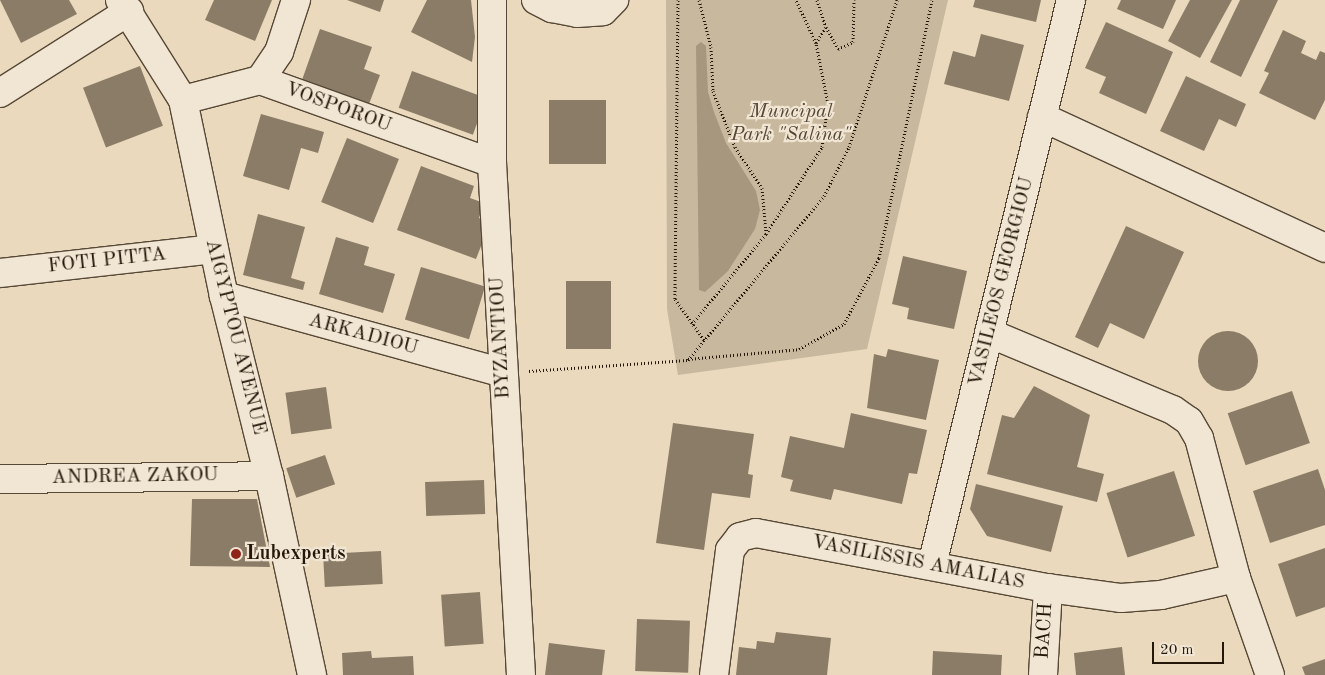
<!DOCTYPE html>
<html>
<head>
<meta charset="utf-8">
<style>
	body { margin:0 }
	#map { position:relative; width:1325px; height:675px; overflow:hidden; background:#ead9bc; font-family:"Old Standard TT",serif }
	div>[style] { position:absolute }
	.green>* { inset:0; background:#c8b89e }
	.water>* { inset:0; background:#a7977f }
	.building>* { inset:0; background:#8b7c67; transform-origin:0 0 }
	.round { border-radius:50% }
	.path>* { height:3px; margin-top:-1.5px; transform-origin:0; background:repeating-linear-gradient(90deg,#24170a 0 1px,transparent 0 3.5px) }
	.roads { filter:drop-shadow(1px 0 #564836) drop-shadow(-1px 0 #564836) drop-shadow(0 1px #564836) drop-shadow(0 -1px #564836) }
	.minor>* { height:28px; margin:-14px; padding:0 14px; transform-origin:14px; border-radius:14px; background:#f1e6d3 }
	.dots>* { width:14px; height:14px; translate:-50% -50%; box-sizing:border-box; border:2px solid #f1e6d3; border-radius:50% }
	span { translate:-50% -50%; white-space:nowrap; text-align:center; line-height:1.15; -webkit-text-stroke:4.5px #f1e6d3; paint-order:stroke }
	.street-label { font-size:20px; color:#24170a }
	.park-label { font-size:20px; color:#554736; font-style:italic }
	.poi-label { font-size:20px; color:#24170a; font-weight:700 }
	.left { translate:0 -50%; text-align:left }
	.scale { position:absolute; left:1152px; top:642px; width:72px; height:22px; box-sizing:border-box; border:2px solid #24170a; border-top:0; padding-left:6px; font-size:15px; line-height:18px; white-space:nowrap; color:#24170a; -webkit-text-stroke:4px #f1e6d3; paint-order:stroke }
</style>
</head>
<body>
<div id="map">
	<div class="green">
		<div style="clip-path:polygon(666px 0,948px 0,867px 349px,678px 375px,667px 309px)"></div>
	</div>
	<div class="water">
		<div style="clip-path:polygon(701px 42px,706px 46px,708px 92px,714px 112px,726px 143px,756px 191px,760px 210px,755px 229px,728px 271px,705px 292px,699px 290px,696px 46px)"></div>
	</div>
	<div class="building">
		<div style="clip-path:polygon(0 0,69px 0,77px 14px,21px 43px)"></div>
		<div style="clip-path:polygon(214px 0,272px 0,255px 41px,205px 20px)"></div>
		<div style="clip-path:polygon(347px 0,384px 0,380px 12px)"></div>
		<div style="clip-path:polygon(427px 0,471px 0,475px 37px,472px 62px,411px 32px)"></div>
		<div style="clip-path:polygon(975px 0,1041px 0,1036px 22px,973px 7px)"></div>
		<div style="clip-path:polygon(1121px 0,1176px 0,1163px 29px,1117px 9px)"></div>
		<div style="clip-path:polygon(1190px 0,1232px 0,1200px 58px,1168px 41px)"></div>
		<div style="clip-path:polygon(1240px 0,1278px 0,1241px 77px,1210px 62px)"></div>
		<div style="clip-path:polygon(1106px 22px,1173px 52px,1146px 114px,1099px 93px,1106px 77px,1085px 68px)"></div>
		<div style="clip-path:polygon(320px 29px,372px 47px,364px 69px,380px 75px,369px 104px,302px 80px)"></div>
		<div style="clip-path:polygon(1283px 30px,1306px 41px,1301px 53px,1316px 60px,1320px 51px,1325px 53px,1325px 100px,1315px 120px,1259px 93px,1269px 73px,1264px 71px)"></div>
		<div style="clip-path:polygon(981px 34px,1024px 45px,1009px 101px,944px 84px,953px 51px,975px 57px)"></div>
		<div style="left:140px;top:66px;width:64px;height:61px;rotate:69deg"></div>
		<div style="left:412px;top:71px;width:79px;height:39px;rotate:20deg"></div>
		<div style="clip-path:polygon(1186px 76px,1246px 104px,1236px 127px,1219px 119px,1204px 151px,1160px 131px)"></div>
		<div style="left:549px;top:100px;width:57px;height:64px"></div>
		<div style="clip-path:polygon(261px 114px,324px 132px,318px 153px,301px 148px,289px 190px,243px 176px)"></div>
		<div style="left:347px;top:138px;width:56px;height:69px;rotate:22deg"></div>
		<div style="clip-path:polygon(421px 166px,474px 186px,470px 198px,484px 203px,479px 218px,490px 223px,476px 259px,397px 230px)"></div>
		<div style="clip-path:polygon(258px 214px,305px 227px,291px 278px,305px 282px,303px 290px,243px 275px)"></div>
		<div style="clip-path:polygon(1126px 226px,1184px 252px,1144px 339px,1110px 323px,1098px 348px,1075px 337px)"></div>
		<div style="clip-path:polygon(336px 237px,369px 247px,364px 265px,395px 274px,383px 313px,319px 294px)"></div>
		<div style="clip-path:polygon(903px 256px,967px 271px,954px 329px,907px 319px,909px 308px,892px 304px)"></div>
		<div style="left:421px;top:267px;width:67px;height:55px;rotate:17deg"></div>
		<div style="left:566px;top:281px;width:45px;height:68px"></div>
		<div class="round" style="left:1198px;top:331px;width:60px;height:60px"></div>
		<div style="clip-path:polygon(888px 349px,939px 360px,926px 420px,867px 408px,874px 354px,886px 357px)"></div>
		<div style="clip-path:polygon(1034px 386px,1090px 415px,1077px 467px,1104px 474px,1097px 502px,987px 474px,1002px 415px,1014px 418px)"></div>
		<div style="left:326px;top:387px;width:42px;height:41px;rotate:82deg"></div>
		<div style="left:1292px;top:391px;width:55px;height:68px;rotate:71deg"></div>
		<div style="clip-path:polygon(851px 413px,927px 430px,917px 474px,909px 473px,902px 504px,834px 489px,831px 500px,790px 491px,793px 480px,781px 477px,790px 436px,844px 448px)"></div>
		<div style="clip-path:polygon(673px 423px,754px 434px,748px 474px,753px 475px,750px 498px,712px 493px,704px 550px,656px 543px)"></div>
		<div style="left:325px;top:455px;width:31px;height:41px;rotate:71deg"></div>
		<div style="clip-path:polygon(1318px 469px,1325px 490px,1325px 525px,1270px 543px,1253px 491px)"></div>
		<div style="left:1174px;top:471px;width:68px;height:71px;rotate:72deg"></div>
		<div style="left:484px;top:480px;width:34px;height:59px;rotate:88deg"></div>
		<div style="clip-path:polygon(976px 484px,1063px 506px,1051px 552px,987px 536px,970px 509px)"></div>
		<div style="clip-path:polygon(192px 499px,257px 499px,270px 567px,190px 566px)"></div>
		<div style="clip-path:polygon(1325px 548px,1325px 607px,1296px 617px,1278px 564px)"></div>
		<div style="left:381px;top:551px;width:33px;height:58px;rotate:87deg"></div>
		<div style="left:480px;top:592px;width:52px;height:39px;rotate:86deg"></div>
		<div style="left:637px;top:619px;width:53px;height:52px;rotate:2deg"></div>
		<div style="clip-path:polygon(776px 632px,831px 638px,827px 675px,736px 675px,739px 647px,756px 649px,757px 641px,774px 643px)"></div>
		<div style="clip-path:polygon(549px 643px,605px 650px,602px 675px,545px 675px)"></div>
		<div style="clip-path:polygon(1122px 647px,1125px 675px,1076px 675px,1074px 653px)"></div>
		<div style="clip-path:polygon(371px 651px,372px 658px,413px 656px,414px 675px,343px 675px,342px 653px)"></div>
		<div style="clip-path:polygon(933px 651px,1002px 655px,1001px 675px,932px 675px)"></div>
		<div style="clip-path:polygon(1325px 659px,1325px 675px,1305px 675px,1302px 667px)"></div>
	</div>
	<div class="path">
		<div style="left:678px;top:0;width:299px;rotate:90.6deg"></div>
		<div style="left:675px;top:299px;width:52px;rotate:54.5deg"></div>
		<div style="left:699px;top:0;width:49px;rotate:75.7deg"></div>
		<div style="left:711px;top:47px;width:44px;rotate:87.4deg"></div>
		<div style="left:713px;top:91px;width:60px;rotate:68.6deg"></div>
		<div style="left:735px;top:147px;width:49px;rotate:56.6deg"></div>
		<div style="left:762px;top:188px;width:45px;rotate:84.9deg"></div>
		<div style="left:817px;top:0;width:28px;rotate:72deg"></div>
		<div style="left:816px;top:43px;width:19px;rotate:-58deg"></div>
		<div style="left:826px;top:27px;width:25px;rotate:61deg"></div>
		<div style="left:838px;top:49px;width:17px;rotate:-25deg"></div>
		<div style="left:853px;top:42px;width:42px;rotate:-88.6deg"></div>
		<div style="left:692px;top:324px;width:117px;rotate:-50.6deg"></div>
		<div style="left:766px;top:234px;width:103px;rotate:-57.2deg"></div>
		<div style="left:822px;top:147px;width:43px;rotate:-82.1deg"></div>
		<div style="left:828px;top:104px;width:62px;rotate:-101.1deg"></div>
		<div style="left:816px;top:43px;width:47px;rotate:-114.9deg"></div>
		<div style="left:688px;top:359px;width:111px;rotate:-5.1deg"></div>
		<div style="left:799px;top:349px;width:51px;rotate:-29.1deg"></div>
		<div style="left:844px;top:324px;width:75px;rotate:-62.1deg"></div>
		<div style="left:879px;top:258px;width:263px;rotate:-78.4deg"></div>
		<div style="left:529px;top:371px;width:159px;rotate:-4deg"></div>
		<div style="left:688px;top:360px;width:213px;rotate:-50.3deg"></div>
		<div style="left:824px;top:196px;width:55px;rotate:-63deg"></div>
		<div style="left:849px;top:147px;width:155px;rotate:-71.9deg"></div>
	</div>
	<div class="roads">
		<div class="minor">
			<div style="left:120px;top:0;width:118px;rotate:57.8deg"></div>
			<div style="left:183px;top:100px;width:200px;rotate:78.2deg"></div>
			<div style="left:224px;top:296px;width:186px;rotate:76deg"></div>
			<div style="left:269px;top:476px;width:204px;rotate:77.8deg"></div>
			<div style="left:492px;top:0;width:163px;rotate:90deg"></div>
			<div style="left:492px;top:163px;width:513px;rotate:86.76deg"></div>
			<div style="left:536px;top:0;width:18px;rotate:27deg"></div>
			<div style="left:552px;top:8px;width:25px;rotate:11deg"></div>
			<div style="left:577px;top:13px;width:26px;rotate:-4deg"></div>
			<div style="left:603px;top:11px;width:16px;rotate:-45deg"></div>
			<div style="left:260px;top:80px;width:34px;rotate:-56deg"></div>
			<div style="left:279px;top:52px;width:55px;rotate:-71.9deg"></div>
			<div style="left:0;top:93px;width:153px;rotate:-32.4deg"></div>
			<div style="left:183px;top:100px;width:80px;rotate:-14.6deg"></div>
			<div style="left:260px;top:80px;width:246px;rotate:19.7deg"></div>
			<div style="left:1042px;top:117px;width:312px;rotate:24.8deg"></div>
			<div style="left:0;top:273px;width:215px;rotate:-6.4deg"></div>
			<div style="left:224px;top:296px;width:289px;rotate:15.4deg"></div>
			<div style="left:989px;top:333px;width:199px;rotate:22.7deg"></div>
			<div style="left:1173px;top:410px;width:19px;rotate:35deg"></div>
			<div style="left:1189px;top:421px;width:20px;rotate:60deg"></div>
			<div style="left:1199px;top:438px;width:145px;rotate:75.2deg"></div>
			<div style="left:1236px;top:578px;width:103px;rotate:70.7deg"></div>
			<div style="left:0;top:479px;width:269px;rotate:-0.6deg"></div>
			<div style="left:932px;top:565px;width:582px;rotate:-76.18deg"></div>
			<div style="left:714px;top:675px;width:126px;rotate:-82.7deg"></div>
			<div style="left:730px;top:550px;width:16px;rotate:-52deg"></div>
			<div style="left:740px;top:537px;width:16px;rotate:-14deg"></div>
			<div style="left:756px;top:533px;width:297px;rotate:10.7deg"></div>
			<div style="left:1048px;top:588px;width:74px;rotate:7.8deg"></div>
			<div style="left:1121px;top:598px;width:40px;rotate:-4.3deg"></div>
			<div style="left:1161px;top:595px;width:77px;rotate:-12.8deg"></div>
			<div style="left:1043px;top:675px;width:87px;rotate:-86.7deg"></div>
		</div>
	</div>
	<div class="dots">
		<div style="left:236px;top:554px;background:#8f2418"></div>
	</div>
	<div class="street-label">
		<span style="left:338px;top:108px;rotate:20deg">VOSPOROU</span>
		<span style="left:107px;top:261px;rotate:-6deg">FOTI PITTA</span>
		<span style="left:1002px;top:282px;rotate:-76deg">VASILEOS GEORGIOU</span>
		<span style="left:363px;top:335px;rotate:15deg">ARKADIOU</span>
		<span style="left:235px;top:337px;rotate:76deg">AIGYPTOU AVENUE</span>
		<span style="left:501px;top:338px;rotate:-93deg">BYZANTIOU</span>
		<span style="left:135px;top:477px;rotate:-1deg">ANDREA ZAKOU</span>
		<span style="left:918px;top:563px;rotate:11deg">VASILISSIS AMALIAS</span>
		<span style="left:1045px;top:631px;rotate:-86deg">BACH</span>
	</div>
	<div class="park-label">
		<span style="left:791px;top:124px">Muncipal<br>Park "Salina"</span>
	</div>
	<div class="poi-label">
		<span class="left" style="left:246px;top:554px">Lubexperts</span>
	</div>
	<div class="scale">20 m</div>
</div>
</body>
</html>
